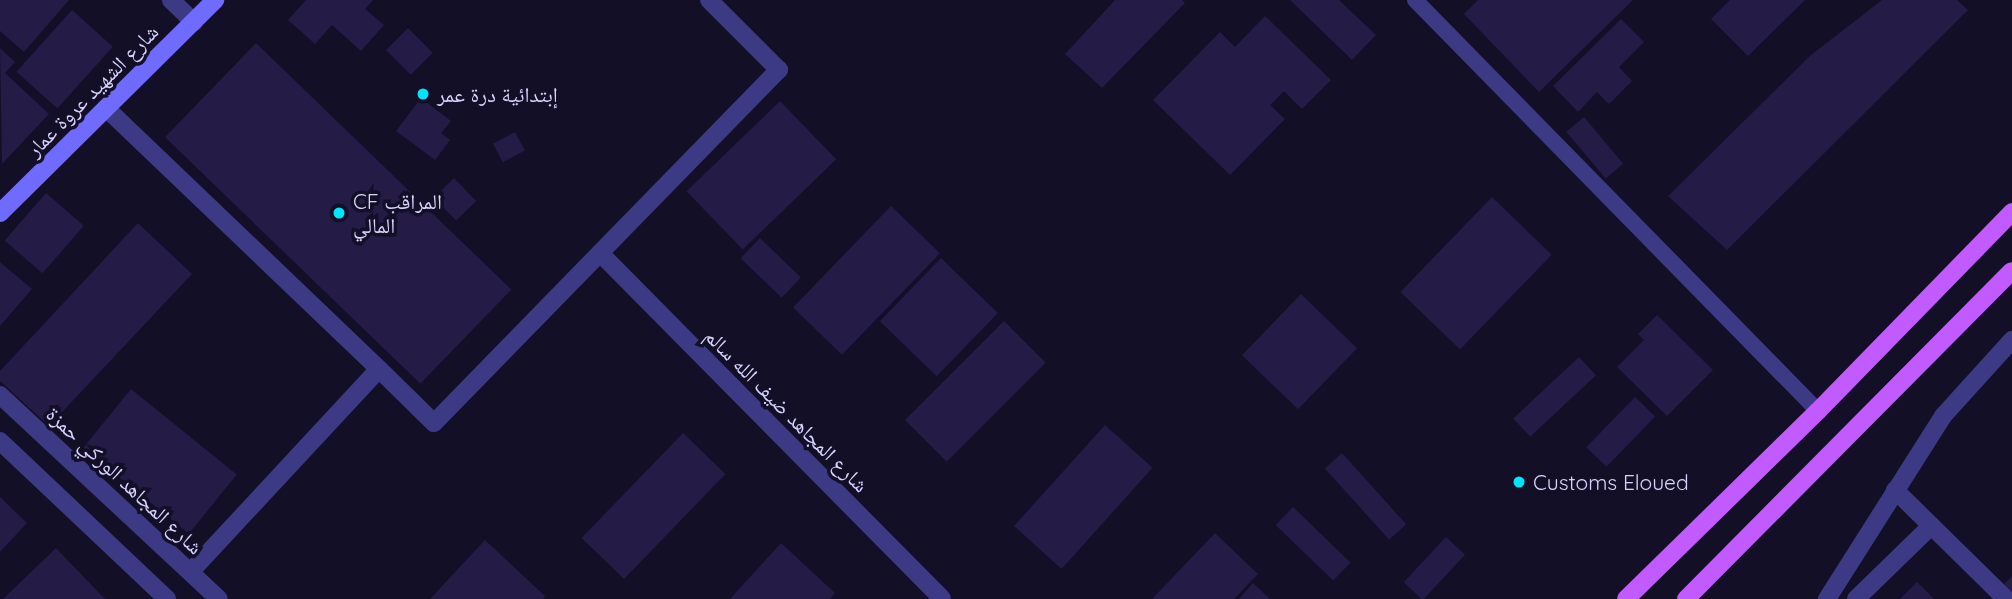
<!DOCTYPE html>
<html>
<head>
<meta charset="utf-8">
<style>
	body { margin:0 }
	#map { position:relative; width:2012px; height:599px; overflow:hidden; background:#130f26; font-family:Quicksand,"Noto Naskh Arabic",sans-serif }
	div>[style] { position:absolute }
	.building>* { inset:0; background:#241b47; transform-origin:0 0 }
	.lane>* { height:16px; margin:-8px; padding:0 8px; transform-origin:8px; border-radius:8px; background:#3d3a85 }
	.street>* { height:18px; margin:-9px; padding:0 9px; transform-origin:9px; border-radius:9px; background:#3d3a85 }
	.secondary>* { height:18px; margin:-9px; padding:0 9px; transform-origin:9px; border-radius:9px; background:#6f6bff }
	.primary>* { height:18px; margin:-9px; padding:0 9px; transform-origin:9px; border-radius:9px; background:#c25bff }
	.dots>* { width:19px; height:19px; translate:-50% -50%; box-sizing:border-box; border:4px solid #130f26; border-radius:50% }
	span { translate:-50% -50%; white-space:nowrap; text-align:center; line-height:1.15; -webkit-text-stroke:7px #130f26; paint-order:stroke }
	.street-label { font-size:21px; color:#d9d4ff }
	.poi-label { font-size:21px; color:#d9d4ff }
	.left { translate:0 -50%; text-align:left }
</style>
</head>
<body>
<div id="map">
	<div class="building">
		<div style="clip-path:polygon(0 0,69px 0,24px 52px,0 31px)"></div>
		<div style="clip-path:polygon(306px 0,373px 0,365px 9px,384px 25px,361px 51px,332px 25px,315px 44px,288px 20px)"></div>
		<div style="clip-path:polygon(1115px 0,1182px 0,1185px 3px,1102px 88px,1065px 54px)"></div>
		<div style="clip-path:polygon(1290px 0,1339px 0,1376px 35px,1352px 60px)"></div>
		<div style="clip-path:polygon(1478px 0,1633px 0,1539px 92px,1464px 14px)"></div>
		<div style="clip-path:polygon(1730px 0,1805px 0,1748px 56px,1711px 19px)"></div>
		<div style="clip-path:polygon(1882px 0,1957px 0,1968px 10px,1727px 250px,1668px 196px,1811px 55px)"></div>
		<div style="left:72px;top:10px;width:55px;height:83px;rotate:42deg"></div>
		<div style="clip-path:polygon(1265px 16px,1331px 80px,1302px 109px,1284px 91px,1270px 105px,1285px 119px,1230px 175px,1153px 100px,1220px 32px,1235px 47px)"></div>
		<div style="clip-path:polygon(1621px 19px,1644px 42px,1619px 67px,1632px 81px,1609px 104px,1597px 92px,1578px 112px,1553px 86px)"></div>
		<div style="left:408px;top:28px;width:35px;height:31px;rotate:45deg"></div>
		<div style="left:256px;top:43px;width:355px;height:131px;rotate:44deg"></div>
		<div style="clip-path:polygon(0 48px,15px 62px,5px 73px,49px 114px,2px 164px)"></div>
		<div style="clip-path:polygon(421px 98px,451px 121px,441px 133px,450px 140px,435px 160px,396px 131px)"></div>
		<div style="left:780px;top:101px;width:81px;height:130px;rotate:46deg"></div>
		<div style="left:1584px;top:117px;width:61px;height:23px;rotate:50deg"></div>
		<div style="left:515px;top:132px;width:21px;height:25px;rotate:62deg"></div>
		<div style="left:454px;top:178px;width:32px;height:28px;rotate:46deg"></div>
		<div style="left:46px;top:193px;width:50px;height:63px;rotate:41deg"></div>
		<div style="left:1492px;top:197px;width:83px;height:132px;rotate:44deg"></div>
		<div style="left:891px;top:206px;width:68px;height:141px;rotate:44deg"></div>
		<div style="clip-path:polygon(138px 223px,192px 274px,49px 426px,0 381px,0 371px)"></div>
		<div style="left:760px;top:238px;width:57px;height:28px;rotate:44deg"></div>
		<div style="left:941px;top:258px;width:79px;height:88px;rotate:44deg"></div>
		<div style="clip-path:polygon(0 262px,32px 289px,0 326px)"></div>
		<div style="left:1301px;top:294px;width:78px;height:85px;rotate:44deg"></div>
		<div style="clip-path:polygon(1657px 315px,1713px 370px,1667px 416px,1617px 367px,1644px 340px,1638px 334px)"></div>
		<div style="left:1004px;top:321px;width:59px;height:140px;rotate:45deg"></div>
		<div style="left:1579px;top:357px;width:25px;height:90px;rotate:47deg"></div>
		<div style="left:131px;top:389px;width:136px;height:76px;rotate:39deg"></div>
		<div style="left:1635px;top:397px;width:28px;height:70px;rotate:44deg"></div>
		<div style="left:1105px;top:425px;width:64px;height:136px;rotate:42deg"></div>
		<div style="left:683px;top:433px;width:59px;height:146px;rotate:44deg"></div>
		<div style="left:1342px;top:453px;width:96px;height:23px;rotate:48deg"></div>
		<div style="clip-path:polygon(0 497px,27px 523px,0 552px)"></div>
		<div style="left:1293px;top:507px;width:80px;height:25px;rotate:44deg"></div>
		<div style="clip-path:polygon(1215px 533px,1258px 574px,1234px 599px,1152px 599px)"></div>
		<div style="left:1446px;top:537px;width:26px;height:62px;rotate:43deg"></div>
		<div style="clip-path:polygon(485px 540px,545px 596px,543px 599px,430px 599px)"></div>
		<div style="clip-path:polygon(781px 543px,835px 593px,830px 599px,730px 599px)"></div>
		<div style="clip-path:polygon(56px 548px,105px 599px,3px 599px)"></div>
		<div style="clip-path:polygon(2012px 576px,2012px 599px,1999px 589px)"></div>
		<div style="clip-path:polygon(1917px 582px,1934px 599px,1900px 599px)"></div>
		<div style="clip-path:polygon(1253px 583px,1270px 599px,1239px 599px)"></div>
	</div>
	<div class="lane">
		<div style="left:1415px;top:0;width:576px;rotate:45.56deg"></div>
	</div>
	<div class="street">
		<div style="left:171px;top:0;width:32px;rotate:44deg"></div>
		<div style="left:106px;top:108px;width:378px;rotate:43.7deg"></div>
		<div style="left:379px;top:369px;width:276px;rotate:132.9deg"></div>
		<div style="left:600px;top:253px;width:486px;rotate:45.3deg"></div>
		<div style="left:379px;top:369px;width:77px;rotate:44.5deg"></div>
		<div style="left:434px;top:423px;width:494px;rotate:-45.7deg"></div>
		<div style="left:779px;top:70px;width:99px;rotate:-135deg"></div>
		<div style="left:0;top:395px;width:299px;rotate:43deg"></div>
		<div style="left:0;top:441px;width:230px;rotate:43.4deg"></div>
		<div style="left:1895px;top:490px;width:156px;rotate:44.5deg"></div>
		<div style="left:1827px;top:599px;width:217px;rotate:-57.6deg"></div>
		<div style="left:1943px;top:416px;width:103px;rotate:-47.8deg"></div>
		<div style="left:1856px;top:599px;width:105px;rotate:-44.2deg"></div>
	</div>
	<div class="secondary">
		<div style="left:0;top:213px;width:303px;rotate:-44.7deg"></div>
	</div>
	<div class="primary">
		<div style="left:1626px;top:599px;width:269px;rotate:-44.4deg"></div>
		<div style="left:1818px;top:411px;width:278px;rotate:-45.7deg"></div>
		<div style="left:1686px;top:599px;width:462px;rotate:-45.2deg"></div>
	</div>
	<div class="dots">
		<div style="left:423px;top:94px;background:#00e5ff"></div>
		<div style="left:339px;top:213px;background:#00e5ff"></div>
		<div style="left:1519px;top:482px;background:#00e5ff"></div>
	</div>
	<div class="street-label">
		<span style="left:92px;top:90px;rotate:-45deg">شارع الشهيد عروة عمار</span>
		<span style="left:787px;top:410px;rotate:45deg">شارع المجاهد ضيف الله سالم</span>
		<span style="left:125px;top:480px;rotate:43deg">شارع المجاهد الوركي حمزة</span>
	</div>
	<div class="poi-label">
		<span class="left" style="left:437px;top:94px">إبتدائية درة عمر</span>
		<span class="left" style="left:353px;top:213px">CF المراقب<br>المالي</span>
		<span class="left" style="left:1533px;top:482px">Customs Eloued</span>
	</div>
</div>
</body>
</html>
